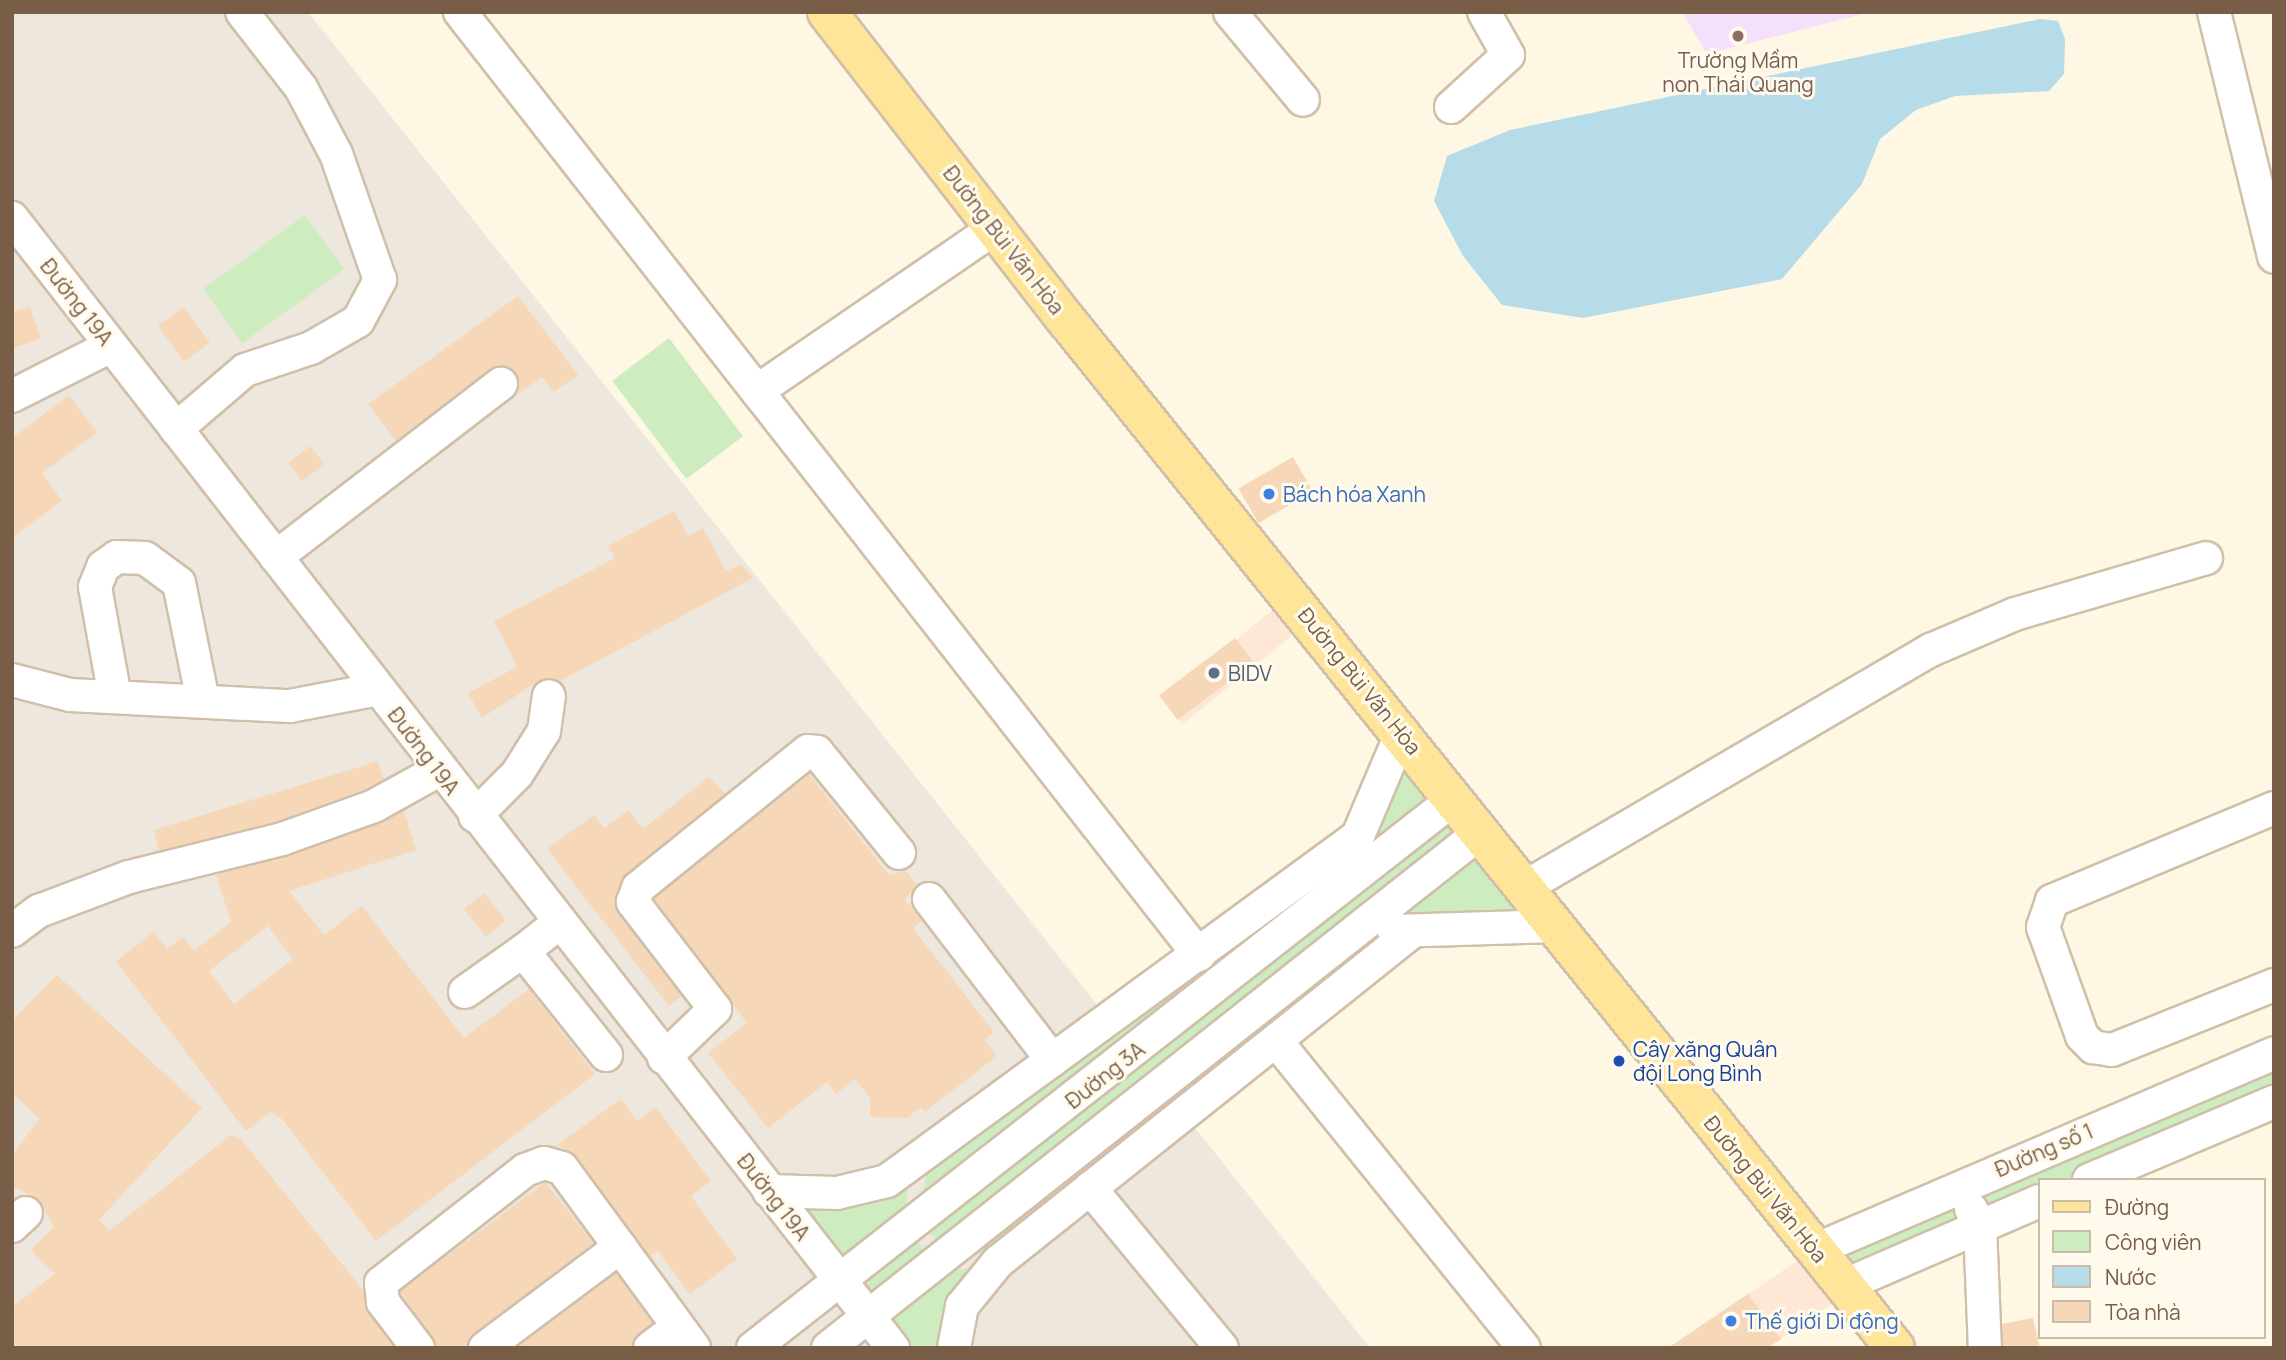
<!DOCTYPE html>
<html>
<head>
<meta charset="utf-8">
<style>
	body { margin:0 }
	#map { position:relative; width:2286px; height:1360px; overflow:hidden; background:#fef7e3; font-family:Manrope,sans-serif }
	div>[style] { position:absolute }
	.commercial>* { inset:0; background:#ffe7d6; transform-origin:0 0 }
	.industrial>* { inset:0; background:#ede7de }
	.education>* { inset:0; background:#f4e0fa }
	.green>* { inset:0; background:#cdedc0; transform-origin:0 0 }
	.water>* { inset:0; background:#b6dce9 }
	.building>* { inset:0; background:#f6d8b8; transform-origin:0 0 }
	.roads { filter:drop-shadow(2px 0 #d0bfa9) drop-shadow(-2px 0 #d0bfa9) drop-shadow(0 2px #d0bfa9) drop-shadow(0 -2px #d0bfa9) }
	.minor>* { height:32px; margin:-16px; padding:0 16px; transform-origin:16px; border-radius:16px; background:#fff }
	.major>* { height:38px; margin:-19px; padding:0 19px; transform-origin:19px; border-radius:19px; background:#ffe599 }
	.dots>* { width:19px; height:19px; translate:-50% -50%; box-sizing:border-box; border:4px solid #fffaeb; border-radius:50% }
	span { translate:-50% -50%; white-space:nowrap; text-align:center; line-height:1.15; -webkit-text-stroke:6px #fffaeb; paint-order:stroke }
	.education-label { font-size:21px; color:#785e54 }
	.street-label { font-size:21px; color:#785e47 }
	.shop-label { font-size:21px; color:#366cbe }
	.left { translate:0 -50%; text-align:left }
	.service-label { font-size:21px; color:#4e5e75 }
	.transit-label { font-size:21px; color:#164399 }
	.frame { position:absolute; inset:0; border:14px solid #785e47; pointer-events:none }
	.legend { position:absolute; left:2038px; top:1178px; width:228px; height:161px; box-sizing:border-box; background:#fffaeb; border:2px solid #c9bca9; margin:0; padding:9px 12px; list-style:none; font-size:21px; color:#785e47 }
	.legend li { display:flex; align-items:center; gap:14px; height:35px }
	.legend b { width:35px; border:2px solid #c9bca9 }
</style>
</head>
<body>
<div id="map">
	<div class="commercial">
		<div style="left:1280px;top:604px;width:32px;height:151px;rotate:51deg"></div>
		<div style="clip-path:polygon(1803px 1257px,1838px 1300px,1767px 1348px,1668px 1348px)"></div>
	</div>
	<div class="industrial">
		<div style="clip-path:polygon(12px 12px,308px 12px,1370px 1348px,12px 1348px)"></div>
	</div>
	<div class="education">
		<div style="clip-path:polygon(1682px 12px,1871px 12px,1707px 54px)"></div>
	</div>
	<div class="green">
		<div style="left:305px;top:215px;width:67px;height:126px;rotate:54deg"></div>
		<div style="left:669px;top:338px;width:123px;height:71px;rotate:53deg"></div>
		<div style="clip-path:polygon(1405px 758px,1436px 796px,1359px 853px)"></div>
		<div style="clip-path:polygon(1452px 818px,1462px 830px,940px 1245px,928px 1230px)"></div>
		<div style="clip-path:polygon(1479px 851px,1529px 914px,1390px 924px)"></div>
		<div style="clip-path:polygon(1334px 871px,1329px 884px,922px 1201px,927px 1169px)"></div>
		<div style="clip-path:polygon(1370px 939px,1382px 939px,987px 1255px,972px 1254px)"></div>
		<div style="clip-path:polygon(2274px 1062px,2274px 1093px,2067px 1180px,2039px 1180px,2039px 1192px,1983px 1215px,1971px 1190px)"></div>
		<div style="clip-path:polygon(908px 1182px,906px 1213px,832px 1270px,785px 1208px)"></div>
		<div style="left:1955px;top:1196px;width:29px;height:135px;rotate:63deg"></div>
		<div style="left:916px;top:1239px;width:20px;height:86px;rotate:53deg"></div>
		<div style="clip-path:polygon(954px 1269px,975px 1269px,941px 1348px,895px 1348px,878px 1327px)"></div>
	</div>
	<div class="water">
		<div style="clip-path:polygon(2040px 19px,2058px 21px,2065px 39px,2064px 74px,2049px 91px,1955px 96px,1916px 110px,1880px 139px,1862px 184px,1782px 279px,1583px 318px,1502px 305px,1463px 256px,1434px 201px,1447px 156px,1510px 130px)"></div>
	</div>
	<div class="building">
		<div style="clip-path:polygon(518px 296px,578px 375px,554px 392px,542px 377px,519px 394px,516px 373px,498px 366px,396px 441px,368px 404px)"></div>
		<div style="clip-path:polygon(30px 307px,41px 339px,12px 348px,12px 312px)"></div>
		<div style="left:184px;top:307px;width:44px;height:32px;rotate:54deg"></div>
		<div style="clip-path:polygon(69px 395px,97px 433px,42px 473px,62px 501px,12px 538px,12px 438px)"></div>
		<div style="left:310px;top:446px;width:23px;height:28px;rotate:52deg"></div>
		<div style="left:1293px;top:457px;width:40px;height:63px;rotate:60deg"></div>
		<div style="clip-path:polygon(674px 511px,688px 536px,703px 528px,726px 571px,741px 564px,753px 578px,560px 681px,542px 679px,482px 718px,468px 693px,517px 667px,494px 621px,615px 558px,608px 546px)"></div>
		<div style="left:1235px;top:638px;width:31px;height:95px;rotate:53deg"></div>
		<div style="clip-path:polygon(378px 761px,384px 780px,366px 789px,277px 821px,159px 851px,154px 830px)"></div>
		<div style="clip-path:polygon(809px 774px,890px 876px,905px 870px,917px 885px,905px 899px,922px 921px,913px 928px,994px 1032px,984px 1040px,997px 1056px,925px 1112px,921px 1107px,907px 1118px,870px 1117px,870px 1098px,855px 1079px,836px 1094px,827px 1082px,768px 1128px,708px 1053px,747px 1023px,654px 899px)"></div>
		<div style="clip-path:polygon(709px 777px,726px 794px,626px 874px,616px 896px,618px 913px,682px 996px,669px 1006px,547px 849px,594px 815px,604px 828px,629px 810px,643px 829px)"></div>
		<div style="clip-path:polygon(evenodd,404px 811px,416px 850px,289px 891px,324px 935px,362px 906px,464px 1038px,529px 989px,595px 1074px,376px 1241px,281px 1118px,271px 1112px,246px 1131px,116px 961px,154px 932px,167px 949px,183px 937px,194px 951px,231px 922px,216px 874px,288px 856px,404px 811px,268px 926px,293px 959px,234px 1004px,209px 971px,268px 926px)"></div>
		<div style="left:484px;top:893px;width:35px;height:26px;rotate:51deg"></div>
		<div style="clip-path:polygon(57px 975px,202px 1108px,99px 1220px,109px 1231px,231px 1135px,240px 1138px,363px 1290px,368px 1312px,395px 1348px,12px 1348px,12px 1307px,55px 1274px,31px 1250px,54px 1227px,39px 1200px,12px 1186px,12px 1155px,39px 1119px,12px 1093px,12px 1021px)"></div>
		<div style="clip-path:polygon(621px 1099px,637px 1121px,656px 1107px,711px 1181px,691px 1196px,737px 1259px,690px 1294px,658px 1251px,650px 1257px,577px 1157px,557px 1145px)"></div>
		<div style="clip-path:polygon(545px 1182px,594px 1243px,474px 1333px,467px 1348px,436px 1348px,400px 1291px)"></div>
		<div style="clip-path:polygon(616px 1273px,653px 1323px,632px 1348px,516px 1348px)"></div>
		<div style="clip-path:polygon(1748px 1294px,1781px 1339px,1767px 1348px,1668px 1348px)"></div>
		<div style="clip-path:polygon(2033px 1318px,2040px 1348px,2003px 1348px,2002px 1324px)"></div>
	</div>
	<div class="roads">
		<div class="minor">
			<div style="left:460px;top:12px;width:1198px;rotate:51.92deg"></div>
			<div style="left:1230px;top:12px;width:114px;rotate:50.3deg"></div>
			<div style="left:2214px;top:12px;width:252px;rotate:76.2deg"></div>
			<div style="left:1451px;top:107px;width:77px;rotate:-42.4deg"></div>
			<div style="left:1508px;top:55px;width:49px;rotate:-119.2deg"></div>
			<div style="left:12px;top:218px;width:1433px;rotate:52.06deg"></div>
			<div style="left:757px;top:391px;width:288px;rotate:-34.4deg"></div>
			<div style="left:12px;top:396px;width:111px;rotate:-26.8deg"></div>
			<div style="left:176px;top:429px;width:91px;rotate:-40.5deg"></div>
			<div style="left:245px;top:370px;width:70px;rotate:-18.4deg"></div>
			<div style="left:311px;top:348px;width:54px;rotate:-29.9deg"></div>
			<div style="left:358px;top:321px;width:47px;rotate:-61.8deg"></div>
			<div style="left:380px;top:280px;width:133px;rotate:-109.2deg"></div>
			<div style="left:336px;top:154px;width:75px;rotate:-117.9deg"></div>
			<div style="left:301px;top:88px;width:96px;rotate:-127.8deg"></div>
			<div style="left:276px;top:557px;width:284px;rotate:-37.6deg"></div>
			<div style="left:12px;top:680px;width:60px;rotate:14.5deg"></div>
			<div style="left:70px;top:695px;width:220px;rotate:2.9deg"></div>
			<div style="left:290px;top:706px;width:90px;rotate:-10.9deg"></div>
			<div style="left:115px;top:697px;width:112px;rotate:-100.3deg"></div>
			<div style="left:95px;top:587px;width:22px;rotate:-68deg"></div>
			<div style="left:103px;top:567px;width:17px;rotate:-36deg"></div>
			<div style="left:117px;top:557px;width:28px;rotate:2deg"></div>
			<div style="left:145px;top:558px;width:42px;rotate:36.3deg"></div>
			<div style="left:179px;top:583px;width:120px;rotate:78.5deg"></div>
			<div style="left:2274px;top:808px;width:241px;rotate:157.3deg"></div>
			<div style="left:2052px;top:901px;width:28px;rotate:109deg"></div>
			<div style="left:2043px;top:927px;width:116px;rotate:70.3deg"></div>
			<div style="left:2082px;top:1036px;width:16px;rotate:45deg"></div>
			<div style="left:2093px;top:1047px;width:19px;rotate:9deg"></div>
			<div style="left:2112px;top:1050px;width:175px;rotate:-21.9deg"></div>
			<div style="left:475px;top:816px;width:59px;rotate:-45deg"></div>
			<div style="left:517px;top:774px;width:51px;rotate:-57.9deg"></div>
			<div style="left:544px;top:731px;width:35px;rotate:-82deg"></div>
			<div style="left:1349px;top:857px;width:136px;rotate:-67deg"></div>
			<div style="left:1525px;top:887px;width:470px;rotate:-30.3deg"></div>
			<div style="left:1931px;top:650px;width:91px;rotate:-23.2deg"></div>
			<div style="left:2015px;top:614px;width:199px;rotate:-16.3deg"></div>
			<div style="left:929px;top:899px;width:203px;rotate:52.6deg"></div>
			<div style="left:559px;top:923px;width:46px;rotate:142.1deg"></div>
			<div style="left:523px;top:951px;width:133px;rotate:51.4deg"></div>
			<div style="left:12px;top:931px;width:34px;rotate:-37deg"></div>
			<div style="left:39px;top:911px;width:96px;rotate:-20.7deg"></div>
			<div style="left:129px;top:877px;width:158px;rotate:-13.9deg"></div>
			<div style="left:282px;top:839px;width:98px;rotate:-19.7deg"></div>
			<div style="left:374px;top:806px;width:74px;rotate:-29deg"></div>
			<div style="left:1394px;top:931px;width:162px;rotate:-1.8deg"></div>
			<div style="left:465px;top:992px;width:71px;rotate:-35.3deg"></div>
			<div style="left:1277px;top:1042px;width:393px;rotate:51.1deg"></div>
			<div style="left:664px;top:1058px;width:71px;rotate:-43.9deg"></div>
			<div style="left:715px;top:1009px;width:135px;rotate:-127.5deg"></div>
			<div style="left:633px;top:902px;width:15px;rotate:-70deg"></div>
			<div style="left:638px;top:888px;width:218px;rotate:-38.9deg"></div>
			<div style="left:808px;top:751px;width:9px;rotate:6deg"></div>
			<div style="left:817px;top:752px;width:130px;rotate:50.9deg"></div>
			<div style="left:2089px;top:1180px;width:201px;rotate:-22.9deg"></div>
			<div style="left:1090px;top:1188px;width:207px;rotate:50.5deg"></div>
			<div style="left:769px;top:1191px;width:68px;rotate:1.7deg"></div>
			<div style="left:837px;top:1193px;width:51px;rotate:-13.5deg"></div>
			<div style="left:887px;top:1181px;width:582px;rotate:-36.2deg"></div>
			<div style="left:1971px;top:1209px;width:19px;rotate:62deg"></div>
			<div style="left:1980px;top:1226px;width:122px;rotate:87.7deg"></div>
			<div style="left:12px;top:1226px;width:19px;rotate:-43deg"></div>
			<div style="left:1815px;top:1250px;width:499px;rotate:-23.2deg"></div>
			<div style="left:1843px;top:1286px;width:214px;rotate:-23.4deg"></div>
			<div style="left:418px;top:1348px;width:58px;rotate:-127.3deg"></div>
			<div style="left:383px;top:1302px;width:19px;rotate:-96deg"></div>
			<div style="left:381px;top:1283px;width:183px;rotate:-38.1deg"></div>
			<div style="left:525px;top:1170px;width:20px;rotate:-20deg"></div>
			<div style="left:544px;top:1163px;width:19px;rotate:16deg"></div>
			<div style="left:562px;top:1168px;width:223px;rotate:53.7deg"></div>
			<div style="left:485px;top:1348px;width:169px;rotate:-36.8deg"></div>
			<div style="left:650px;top:1348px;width:35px;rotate:-37deg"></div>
			<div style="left:753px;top:1348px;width:892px;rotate:-38.08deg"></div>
			<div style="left:828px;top:1348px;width:832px;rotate:-38.32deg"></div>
			<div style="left:954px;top:1348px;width:43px;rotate:-79.2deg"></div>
			<div style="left:962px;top:1306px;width:57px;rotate:-50.7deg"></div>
			<div style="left:998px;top:1262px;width:531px;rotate:-38.58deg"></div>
		</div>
		<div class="major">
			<div style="left:827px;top:12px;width:391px;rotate:52.2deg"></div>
			<div style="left:1067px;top:321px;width:1319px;rotate:51.12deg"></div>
		</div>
	</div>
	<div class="dots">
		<div style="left:1738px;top:36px;background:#8d6e63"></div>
		<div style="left:1269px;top:494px;background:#3f7fe0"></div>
		<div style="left:1214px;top:673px;background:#5c6f8a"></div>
		<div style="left:1619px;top:1061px;background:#1a4fb4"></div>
		<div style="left:1731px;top:1321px;background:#3f7fe0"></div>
	</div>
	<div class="education-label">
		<span style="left:1738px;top:72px">Trường Mầm<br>non Thái Quang</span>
	</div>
	<div class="street-label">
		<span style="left:1004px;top:240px;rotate:52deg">Đường Bùi Văn Hòa</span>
		<span style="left:77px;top:302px;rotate:52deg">Đường 19A</span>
		<span style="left:1360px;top:681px;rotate:51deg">Đường Bùi Văn Hòa</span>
		<span style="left:424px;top:751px;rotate:53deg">Đường 19A</span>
		<span style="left:1105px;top:1075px;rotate:-38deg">Đường 3A</span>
		<span style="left:2044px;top:1150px;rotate:-23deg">Đường số 1</span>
		<span style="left:1766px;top:1189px;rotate:51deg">Đường Bùi Văn Hòa</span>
		<span style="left:774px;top:1197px;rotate:52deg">Đường 19A</span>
	</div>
	<div class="shop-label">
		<span class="left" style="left:1283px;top:494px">Bách hóa Xanh</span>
		<span class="left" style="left:1745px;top:1321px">Thế giới Di động</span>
	</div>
	<div class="service-label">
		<span class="left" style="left:1228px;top:673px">BIDV</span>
	</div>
	<div class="transit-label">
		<span class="left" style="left:1633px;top:1061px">Cây xăng Quân<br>đội Long Bình</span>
	</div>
	<div class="frame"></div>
	<ul class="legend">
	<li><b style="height:9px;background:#ffe599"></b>Đường</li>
	<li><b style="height:19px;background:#cdedc0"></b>Công viên</li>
	<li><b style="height:19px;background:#b6dce9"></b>Nước</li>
	<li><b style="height:19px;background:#f6d8b8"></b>Tòa nhà</li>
	</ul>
</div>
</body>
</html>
